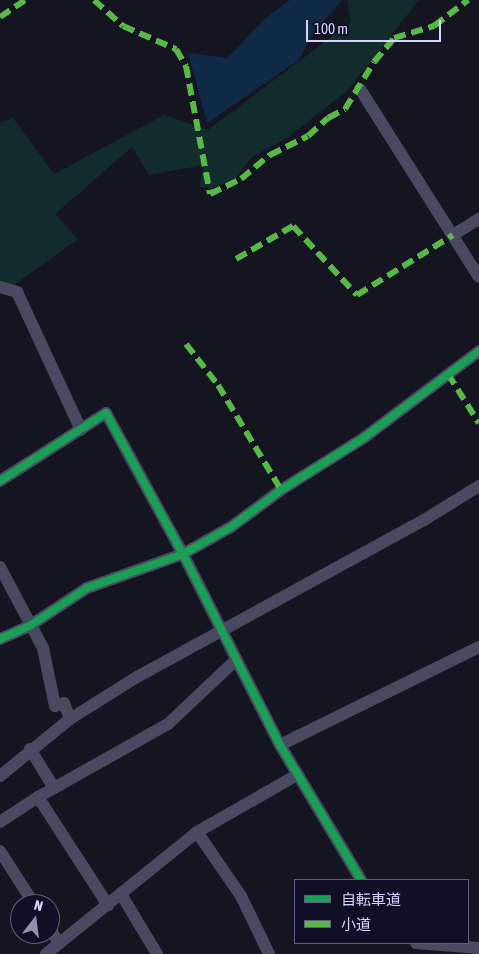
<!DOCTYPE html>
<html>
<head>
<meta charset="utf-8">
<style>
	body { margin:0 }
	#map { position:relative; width:479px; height:954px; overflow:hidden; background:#151421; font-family:"Asap Condensed","Noto Sans JP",sans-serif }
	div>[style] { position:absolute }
	.green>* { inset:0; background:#122c2b }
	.water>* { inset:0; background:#0f2947 }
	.minor>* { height:12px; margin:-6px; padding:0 6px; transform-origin:6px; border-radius:6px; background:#494a62 }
	.quiet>* { height:6px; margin-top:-3px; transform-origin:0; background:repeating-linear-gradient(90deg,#58b947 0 12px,transparent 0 18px) }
	.cycleway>* { height:8px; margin:-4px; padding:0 4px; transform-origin:4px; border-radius:4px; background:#1a9f57 }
	span { translate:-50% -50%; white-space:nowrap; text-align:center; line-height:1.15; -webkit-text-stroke:4px #110f26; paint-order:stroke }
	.legend { position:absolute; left:294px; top:879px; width:175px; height:65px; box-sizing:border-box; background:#110f26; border:1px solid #5f5e7d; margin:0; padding:6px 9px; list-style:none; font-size:15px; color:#d5d4ff }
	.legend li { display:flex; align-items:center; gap:10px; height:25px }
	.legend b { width:25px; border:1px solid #5f5e7d }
	.north { position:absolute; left:10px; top:894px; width:50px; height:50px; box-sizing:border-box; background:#110f26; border:1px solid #5f5e7d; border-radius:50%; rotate:15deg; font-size:14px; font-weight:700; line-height:20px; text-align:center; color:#d5d4ff }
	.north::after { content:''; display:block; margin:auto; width:18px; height:22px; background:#9291b1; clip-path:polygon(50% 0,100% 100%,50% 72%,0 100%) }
	.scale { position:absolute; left:306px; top:20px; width:135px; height:22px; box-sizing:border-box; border:2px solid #d5d4ff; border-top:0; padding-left:6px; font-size:15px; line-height:18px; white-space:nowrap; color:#d5d4ff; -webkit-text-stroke:4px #110f26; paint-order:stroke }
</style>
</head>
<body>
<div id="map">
	<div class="green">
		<div style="clip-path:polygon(347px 0,419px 0,347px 91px,287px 138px,252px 157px,236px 178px,213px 188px,199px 187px,204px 165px,149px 175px,132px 147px,55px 214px,78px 239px,0 295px,0 123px,13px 118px,54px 174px,164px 115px,208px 130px,351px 22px)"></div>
	</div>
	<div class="water">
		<div style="clip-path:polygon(290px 0,343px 0,315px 30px,299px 60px,207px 123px,188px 53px,227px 58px,268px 16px)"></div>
	</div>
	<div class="minor">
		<div style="left:360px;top:89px;width:222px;rotate:57.7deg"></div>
		<div style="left:453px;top:235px;width:31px;rotate:-32deg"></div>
		<div style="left:0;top:287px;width:18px;rotate:16deg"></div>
		<div style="left:17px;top:292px;width:152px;rotate:65.1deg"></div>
		<div style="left:0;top:481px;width:126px;rotate:-32.7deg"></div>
		<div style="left:106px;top:413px;width:161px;rotate:61.4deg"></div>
		<div style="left:183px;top:554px;width:214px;rotate:63.1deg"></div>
		<div style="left:280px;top:745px;width:157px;rotate:59deg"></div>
		<div style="left:0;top:567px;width:92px;rotate:62deg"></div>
		<div style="left:43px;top:648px;width:59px;rotate:78.3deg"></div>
		<div style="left:55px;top:706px;width:9px;rotate:-18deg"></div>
		<div style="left:64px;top:703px;width:17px;rotate:69deg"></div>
		<div style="left:0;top:639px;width:34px;rotate:-24deg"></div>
		<div style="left:31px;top:625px;width:67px;rotate:-33.5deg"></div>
		<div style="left:87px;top:588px;width:102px;rotate:-19.5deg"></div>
		<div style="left:183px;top:554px;width:55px;rotate:-29.4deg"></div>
		<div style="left:231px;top:527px;width:62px;rotate:-36.5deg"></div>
		<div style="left:281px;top:490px;width:99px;rotate:-32.2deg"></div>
		<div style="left:365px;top:437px;width:143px;rotate:-37deg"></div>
		<div style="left:280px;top:745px;width:222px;rotate:-26.2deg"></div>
		<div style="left:30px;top:749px;width:46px;rotate:58.4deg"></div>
		<div style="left:0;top:776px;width:90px;rotate:-39.2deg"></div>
		<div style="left:70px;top:719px;width:79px;rotate:-32.1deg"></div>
		<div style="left:137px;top:677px;width:327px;rotate:-28.7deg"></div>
		<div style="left:424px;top:520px;width:65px;rotate:-31.7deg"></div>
		<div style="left:38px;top:797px;width:129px;rotate:57.1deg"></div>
		<div style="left:0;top:822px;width:45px;rotate:-33.3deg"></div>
		<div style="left:38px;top:797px;width:149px;rotate:-29.3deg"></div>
		<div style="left:168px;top:724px;width:93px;rotate:-43.3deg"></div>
		<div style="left:197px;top:832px;width:78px;rotate:55.5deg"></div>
		<div style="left:241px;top:896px;width:64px;rotate:64.2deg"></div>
		<div style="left:0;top:851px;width:63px;rotate:57.3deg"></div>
		<div style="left:121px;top:894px;width:70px;rotate:59deg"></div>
		<div style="left:50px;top:929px;width:17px;rotate:57deg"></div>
		<div style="left:416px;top:943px;width:63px;rotate:4.5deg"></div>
		<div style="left:46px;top:954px;width:194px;rotate:-38.9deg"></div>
		<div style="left:197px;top:832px;width:115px;rotate:-29.7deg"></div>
	</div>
	<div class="quiet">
		<div style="left:94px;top:0;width:39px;rotate:42deg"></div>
		<div style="left:123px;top:26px;width:58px;rotate:23.5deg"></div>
		<div style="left:176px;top:49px;width:20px;rotate:60deg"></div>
		<div style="left:186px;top:66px;width:130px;rotate:79.4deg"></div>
		<div style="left:210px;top:194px;width:34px;rotate:-26deg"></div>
		<div style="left:241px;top:179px;width:38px;rotate:-40deg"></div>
		<div style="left:270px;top:155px;width:42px;rotate:-26.6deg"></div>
		<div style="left:308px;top:136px;width:27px;rotate:-42deg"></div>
		<div style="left:328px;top:118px;width:19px;rotate:-28deg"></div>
		<div style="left:345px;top:109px;width:55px;rotate:-58.3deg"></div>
		<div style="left:374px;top:62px;width:31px;rotate:-50deg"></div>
		<div style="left:394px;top:38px;width:42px;rotate:-16.7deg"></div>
		<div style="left:434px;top:26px;width:43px;rotate:-37.4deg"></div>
		<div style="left:0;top:17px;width:30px;rotate:-34deg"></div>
		<div style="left:236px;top:259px;width:66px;rotate:-30.1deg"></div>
		<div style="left:293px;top:226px;width:94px;rotate:47.2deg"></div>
		<div style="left:357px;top:295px;width:113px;rotate:-32deg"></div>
		<div style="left:186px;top:344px;width:52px;rotate:52deg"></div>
		<div style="left:218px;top:385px;width:122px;rotate:59deg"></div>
		<div style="left:448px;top:374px;width:58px;rotate:57.7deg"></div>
	</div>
	<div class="cycleway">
		<div style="left:0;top:481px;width:126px;rotate:-32.7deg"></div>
		<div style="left:106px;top:413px;width:161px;rotate:61.4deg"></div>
		<div style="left:183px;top:554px;width:214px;rotate:63.1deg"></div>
		<div style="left:280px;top:745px;width:157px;rotate:59deg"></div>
		<div style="left:0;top:639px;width:34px;rotate:-24deg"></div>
		<div style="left:31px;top:625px;width:67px;rotate:-33.5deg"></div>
		<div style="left:87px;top:588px;width:102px;rotate:-19.5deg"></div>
		<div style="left:183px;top:554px;width:55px;rotate:-29.4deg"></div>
		<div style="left:231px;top:527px;width:62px;rotate:-36.5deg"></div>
		<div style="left:281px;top:490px;width:99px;rotate:-32.2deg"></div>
		<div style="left:365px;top:437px;width:143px;rotate:-37deg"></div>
	</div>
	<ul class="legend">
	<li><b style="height:6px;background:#1a9f57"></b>自転車道</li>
	<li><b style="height:6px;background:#58b947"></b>小道</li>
	</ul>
	<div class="north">N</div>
	<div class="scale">100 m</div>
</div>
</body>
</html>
